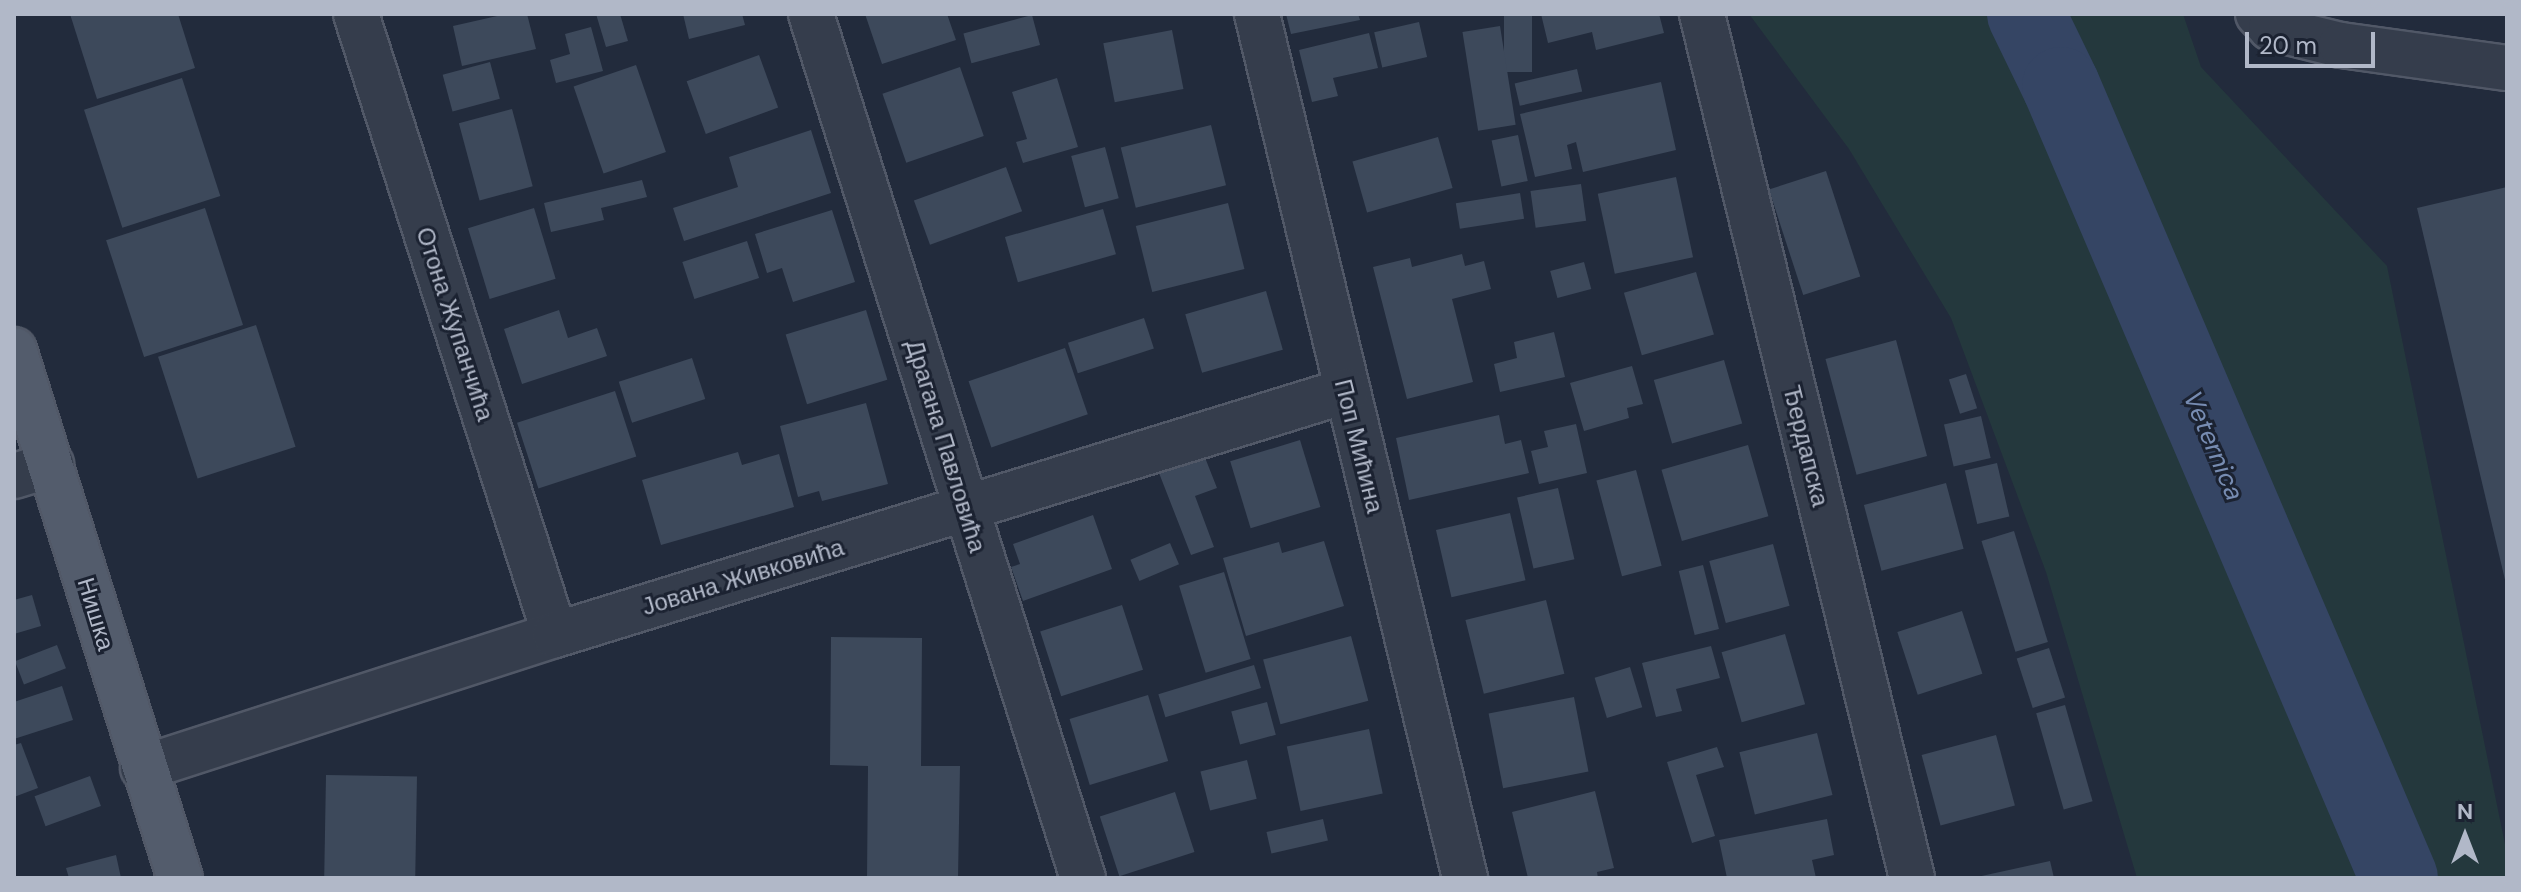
<!DOCTYPE html>
<html>
<head>
<meta charset="utf-8">
<style>
	body { margin:0 }
	#map { position:relative; width:2521px; height:892px; overflow:hidden; background:#222b3c; font-family:"DM Sans",sans-serif }
	div>[style] { position:absolute }
	.green>* { inset:0; background:#24383d }
	.river>* { height:78px; margin:-39px; padding:0 39px; transform-origin:39px; border-radius:39px; background:#354564 }
	.building>* { inset:0; background:#3d495b; transform-origin:0 0 }
	.roads { filter:drop-shadow(2px 0 #515867) drop-shadow(-2px 0 #515867) drop-shadow(0 2px #515867) drop-shadow(0 -2px #515867) }
	.minor>* { height:44px; margin:-22px; padding:0 22px; transform-origin:22px; border-radius:22px; background:#353d4c }
	.major>* { height:44px; margin:-22px; padding:0 22px; transform-origin:22px; border-radius:22px; background:#535c6c }
	span { translate:-50% -50%; white-space:nowrap; text-align:center; line-height:1.15; -webkit-text-stroke:6px #1b2231; paint-order:stroke }
	.street-label { font-size:24px; color:#b1b8c8 }
	.water-label { font-size:26px; color:#778cb2; font-style:italic }
	.frame { position:absolute; inset:0; border:16px solid #b1b8c8; pointer-events:none }
	.north { position:absolute; left:2425px; top:796px; width:80px; height:80px; -webkit-text-stroke:6px #1b2231; paint-order:stroke; rotate:0deg; font-size:22px; font-weight:700; line-height:32px; text-align:center; color:#b1b8c8 }
	.north::after { content:''; display:block; margin:auto; width:28px; height:36px; background:#b1b8c8; clip-path:polygon(50% 0,100% 100%,50% 72%,0 100%) }
	.scale { position:absolute; left:2245px; top:32px; width:130px; height:36px; box-sizing:border-box; border:4px solid #b1b8c8; border-top:0; padding-left:10px; font-size:24px; line-height:28px; white-space:nowrap; color:#b1b8c8; -webkit-text-stroke:6px #1b2231; paint-order:stroke }
</style>
</head>
<body>
<div id="map">
	<div class="green">
		<div style="clip-path:polygon(1749px 14px,2183px 14px,2201px 67px,2387px 266px,2507px 854px,2507px 878px,2137px 878px,2046px 572px,1951px 318px,1849px 149px)"></div>
	</div>
	<div class="river">
		<div style="left:2026px;top:14px;width:80px;rotate:64.1deg"></div>
		<div style="left:2061px;top:86px;width:861px;rotate:66.89deg"></div>
	</div>
	<div class="building">
		<div style="clip-path:polygon(70px 14px,178px 14px,195px 68px,97px 99px)"></div>
		<div style="clip-path:polygon(506px 14px,527px 14px,536px 49px,462px 66px,453px 26px)"></div>
		<div style="clip-path:polygon(596px 14px,620px 14px,628px 41px,606px 47px)"></div>
		<div style="clip-path:polygon(683px 14px,742px 14px,745px 25px,689px 39px)"></div>
		<div style="clip-path:polygon(865px 14px,947px 14px,956px 40px,882px 64px)"></div>
		<div style="clip-path:polygon(1286px 14px,1358px 14px,1360px 20px,1291px 34px)"></div>
		<div style="left:1504px;top:14px;width:28px;height:58px"></div>
		<div style="clip-path:polygon(1541px 14px,1659px 14px,1664px 33px,1596px 50px,1592px 32px,1548px 43px)"></div>
		<div style="left:1032px;top:15px;width:31px;height:71px;rotate:75deg"></div>
		<div style="left:1419px;top:22px;width:36px;height:46px;rotate:77deg"></div>
		<div style="left:1500px;top:26px;width:100px;height:38px;rotate:81deg"></div>
		<div style="clip-path:polygon(591px 27px,603px 71px,556px 83px,550px 60px,570px 54px,565px 34px)"></div>
		<div style="left:1172px;top:30px;width:60px;height:70px;rotate:79deg"></div>
		<div style="clip-path:polygon(1369px 33px,1378px 68px,1333px 78px,1338px 96px,1312px 102px,1299px 50px)"></div>
		<div style="left:759px;top:55px;width:56px;height:77px;rotate:70deg"></div>
		<div style="left:490px;top:62px;width:38px;height:49px;rotate:75deg"></div>
		<div style="left:636px;top:65px;width:92px;height:66px;rotate:71deg"></div>
		<div style="left:960px;top:67px;width:73px;height:82px;rotate:71deg"></div>
		<div style="left:1577px;top:69px;width:23px;height:64px;rotate:77deg"></div>
		<div style="left:182px;top:78px;width:124px;height:103px;rotate:72deg"></div>
		<div style="clip-path:polygon(1057px 78px,1078px 147px,1023px 163px,1016px 142px,1027px 139px,1012px 92px)"></div>
		<div style="clip-path:polygon(1661px 82px,1676px 150px,1583px 172px,1576px 142px,1567px 145px,1572px 169px,1535px 177px,1520px 114px)"></div>
		<div style="left:512px;top:109px;width:80px;height:55px;rotate:75deg"></div>
		<div style="left:1211px;top:125px;width:62px;height:93px;rotate:76deg"></div>
		<div style="clip-path:polygon(811px 130px,831px 193px,684px 241px,673px 208px,738px 187px,729px 157px)"></div>
		<div style="left:1518px;top:135px;width:47px;height:27px;rotate:78deg"></div>
		<div style="left:1438px;top:137px;width:53px;height:89px;rotate:74deg"></div>
		<div style="left:1105px;top:147px;width:53px;height:35px;rotate:75deg"></div>
		<div style="left:1006px;top:167px;width:47px;height:98px;rotate:70deg"></div>
		<div style="left:1826px;top:171px;width:111px;height:60px;rotate:72deg"></div>
		<div style="left:1676px;top:177px;width:82px;height:80px;rotate:78deg"></div>
		<div style="clip-path:polygon(642px 180px,647px 197px,601px 208px,604px 220px,551px 232px,544px 203px)"></div>
		<div style="left:1581px;top:184px;width:37px;height:51px;rotate:82deg"></div>
		<div style="clip-path:polygon(2507px 187px,2507px 584px,2506px 584px,2417px 208px)"></div>
		<div style="left:1520px;top:193px;width:26px;height:65px;rotate:81deg"></div>
		<div style="left:1228px;top:203px;width:68px;height:95px;rotate:76deg"></div>
		<div style="left:205px;top:208px;width:123px;height:104px;rotate:72deg"></div>
		<div style="left:534px;top:208px;width:74px;height:69px;rotate:73deg"></div>
		<div style="left:1103px;top:209px;width:47px;height:102px;rotate:74deg"></div>
		<div style="clip-path:polygon(832px 210px,855px 282px,793px 302px,782px 268px,767px 273px,755px 234px)"></div>
		<div style="left:747px;top:241px;width:39px;height:68px;rotate:72deg"></div>
		<div style="clip-path:polygon(1462px 254px,1465px 266px,1484px 261px,1491px 289px,1452px 299px,1473px 382px,1407px 399px,1373px 267px,1410px 258px,1412px 267px)"></div>
		<div style="left:1584px;top:262px;width:28px;height:35px;rotate:75deg"></div>
		<div style="left:1696px;top:272px;width:65px;height:75px;rotate:74deg"></div>
		<div style="left:1266px;top:291px;width:61px;height:84px;rotate:74deg"></div>
		<div style="clip-path:polygon(559px 310px,568px 338px,597px 328px,607px 356px,522px 384px,504px 329px)"></div>
		<div style="left:866px;top:310px;width:73px;height:84px;rotate:73deg"></div>
		<div style="left:1144px;top:318px;width:32px;height:80px;rotate:72deg"></div>
		<div style="left:256px;top:325px;width:128px;height:103px;rotate:72deg"></div>
		<div style="clip-path:polygon(1554px 332px,1565px 377px,1500px 392px,1494px 364px,1517px 358px,1514px 342px)"></div>
		<div style="left:1896px;top:340px;width:120px;height:73px;rotate:75deg"></div>
		<div style="left:1065px;top:348px;width:70px;height:102px;rotate:71deg"></div>
		<div style="left:692px;top:358px;width:43px;height:77px;rotate:72deg"></div>
		<div style="left:1724px;top:360px;width:66px;height:73px;rotate:74deg"></div>
		<div style="clip-path:polygon(1632px 366px,1643px 404px,1627px 408px,1629px 418px,1584px 431px,1570px 383px)"></div>
		<div style="left:1966px;top:374px;width:36px;height:18px;rotate:72deg"></div>
		<div style="left:615px;top:391px;width:69px;height:103px;rotate:72deg"></div>
		<div style="clip-path:polygon(866px 403px,888px 484px,822px 501px,819px 491px,798px 497px,780px 426px)"></div>
		<div style="clip-path:polygon(1499px 415px,1505px 444px,1521px 440px,1529px 473px,1409px 500px,1396px 438px)"></div>
		<div style="left:1981px;top:416px;width:43px;height:38px;rotate:77deg"></div>
		<div style="clip-path:polygon(1576px 424px,1587px 473px,1539px 484px,1531px 451px,1548px 447px,1544px 431px)"></div>
		<div style="left:1300px;top:440px;width:70px;height:73px;rotate:73deg"></div>
		<div style="left:1748px;top:445px;width:74px;height:90px;rotate:74deg"></div>
		<div style="clip-path:polygon(738px 452px,742px 465px,779px 454px,794px 507px,661px 545px,642px 480px)"></div>
		<div style="clip-path:polygon(1204px 455px,1217px 488px,1195px 496px,1214px 547px,1191px 555px,1159px 473px)"></div>
		<div style="left:1997px;top:463px;width:55px;height:33px;rotate:77deg"></div>
		<div style="left:1636px;top:470px;width:99px;height:41px;rotate:75deg"></div>
		<div style="left:1946px;top:483px;width:68px;height:85px;rotate:75deg"></div>
		<div style="left:1558px;top:488px;width:73px;height:42px;rotate:77deg"></div>
		<div style="left:1510px;top:513px;width:69px;height:76px;rotate:77deg"></div>
		<div style="clip-path:polygon(1093px 515px,1112px 569px,1023px 601px,1011px 567px,1020px 564px,1013px 544px)"></div>
		<div style="left:2014px;top:531px;width:116px;height:34px;rotate:73deg"></div>
		<div style="clip-path:polygon(1324px 541px,1344px 606px,1246px 636px,1223px 558px,1279px 542px,1282px 553px)"></div>
		<div style="left:1170px;top:543px;width:23px;height:43px;rotate:67deg"></div>
		<div style="left:1773px;top:544px;width:64px;height:66px;rotate:75deg"></div>
		<div style="left:1703px;top:565px;width:66px;height:25px;rotate:76deg"></div>
		<div style="left:1224px;top:572px;width:91px;height:47px;rotate:73deg"></div>
		<div style="clip-path:polygon(32px 595px,41px 626px,14px 634px,14px 600px)"></div>
		<div style="left:1546px;top:600px;width:76px;height:83px;rotate:76deg"></div>
		<div style="left:1122px;top:605px;width:68px;height:86px;rotate:72deg"></div>
		<div style="left:1962px;top:611px;width:66px;height:68px;rotate:72deg"></div>
		<div style="left:1785px;top:634px;width:73px;height:66px;rotate:74deg"></div>
		<div style="left:1351px;top:636px;width:67px;height:91px;rotate:75deg"></div>
		<div style="clip-path:polygon(831px 637px,922px 638px,921px 766px,960px 766px,958px 878px,867px 878px,868px 766px,830px 765px)"></div>
		<div style="left:57px;top:645px;width:25px;height:45px;rotate:69deg"></div>
		<div style="clip-path:polygon(1711px 646px,1720px 678px,1676px 689px,1682px 711px,1656px 717px,1642px 663px)"></div>
		<div style="left:2049px;top:648px;width:52px;height:34px;rotate:72deg"></div>
		<div style="left:1254px;top:665px;width:24px;height:100px;rotate:73deg"></div>
		<div style="left:1630px;top:667px;width:42px;height:37px;rotate:73deg"></div>
		<div style="clip-path:polygon(62px 686px,73px 720px,14px 739px,14px 702px)"></div>
		<div style="left:1148px;top:695px;width:69px;height:82px;rotate:73deg"></div>
		<div style="left:1574px;top:697px;width:76px;height:87px;rotate:79deg"></div>
		<div style="left:1267px;top:702px;width:34px;height:37px;rotate:75deg"></div>
		<div style="left:2065px;top:705px;width:100px;height:30px;rotate:74deg"></div>
		<div style="left:1369px;top:729px;width:66px;height:84px;rotate:78deg"></div>
		<div style="left:1817px;top:733px;width:64px;height:80px;rotate:76deg"></div>
		<div style="left:1996px;top:735px;width:73px;height:77px;rotate:75deg"></div>
		<div style="clip-path:polygon(21px 743px,38px 788px,14px 797px,14px 745px)"></div>
		<div style="clip-path:polygon(1717px 747px,1724px 767px,1696px 775px,1715px 836px,1692px 843px,1667px 762px)"></div>
		<div style="left:1247px;top:760px;width:40px;height:48px;rotate:76deg"></div>
		<div style="left:326px;top:775px;width:91px;height:103px;rotate:1deg"></div>
		<div style="left:90px;top:776px;width:32px;height:59px;rotate:70deg"></div>
		<div style="clip-path:polygon(1595px 791px,1614px 868px,1597px 872px,1598px 878px,1528px 878px,1512px 812px)"></div>
		<div style="left:1175px;top:792px;width:63px;height:79px;rotate:72deg"></div>
		<div style="left:1323px;top:819px;width:22px;height:58px;rotate:77deg"></div>
		<div style="clip-path:polygon(1827px 819px,1834px 855px,1812px 860px,1816px 878px,1727px 878px,1719px 840px)"></div>
		<div style="clip-path:polygon(116px 855px,121px 878px,69px 878px,66px 868px)"></div>
		<div style="clip-path:polygon(2050px 861px,2054px 878px,1977px 878px,1977px 877px)"></div>
	</div>
	<div class="roads">
		<div class="minor">
			<div style="left:356px;top:14px;width:652px;rotate:72.23deg"></div>
			<div style="left:811px;top:14px;width:906px;rotate:72.53deg"></div>
			<div style="left:1257px;top:14px;width:889px;rotate:76.46deg"></div>
			<div style="left:1702px;top:14px;width:889px;rotate:76.34deg"></div>
			<div style="left:2258px;top:14px;width:19px;rotate:47deg"></div>
			<div style="left:2271px;top:28px;width:72px;rotate:13.7deg"></div>
			<div style="left:2341px;top:45px;width:168px;rotate:7.9deg"></div>
			<div style="left:14px;top:476px;width:39px;rotate:-17deg"></div>
			<div style="left:143px;top:768px;width:433px;rotate:-17.9deg"></div>
			<div style="left:555px;top:635px;width:827px;rotate:-17.16deg"></div>
		</div>
		<div class="major">
			<div style="left:14px;top:350px;width:553px;rotate:72.55deg"></div>
		</div>
	</div>
	<div class="street-label">
		<span style="left:455px;top:324px;rotate:72deg">Отона Жупанчића</span>
		<span style="left:946px;top:446px;rotate:73deg">Драгана Павловића</span>
		<span style="left:1359px;top:446px;rotate:76deg">Поп Мићина</span>
		<span style="left:1806px;top:446px;rotate:76deg">Ђердапска</span>
		<span style="left:743px;top:577px;rotate:-17deg">Јована Живковића</span>
		<span style="left:96px;top:614px;rotate:73deg">Нишка</span>
	</div>
	<div class="water-label">
		<span style="left:2213px;top:446px;rotate:67deg">Veternica</span>
	</div>
	<div class="frame"></div>
	<div class="north">N</div>
	<div class="scale">20 m</div>
</div>
</body>
</html>
